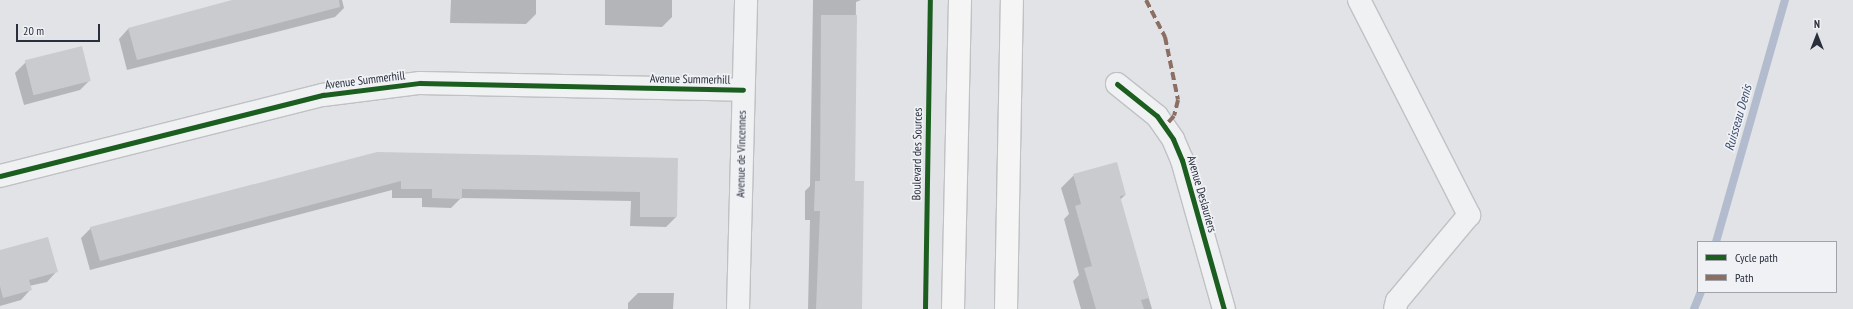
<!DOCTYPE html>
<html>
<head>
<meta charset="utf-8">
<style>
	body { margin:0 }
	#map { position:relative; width:1853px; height:309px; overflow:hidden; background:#e1e3e6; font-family:"PT Sans Narrow",sans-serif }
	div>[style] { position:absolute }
	.shadow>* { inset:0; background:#0003 }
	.stream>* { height:8px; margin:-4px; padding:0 4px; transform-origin:4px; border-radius:4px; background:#b2bcce }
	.building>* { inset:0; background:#cacbce; transform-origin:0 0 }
	.roads { filter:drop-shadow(1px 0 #c0c1c4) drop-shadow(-1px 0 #c0c1c4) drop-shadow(0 1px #c0c1c4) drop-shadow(0 -1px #c0c1c4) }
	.minor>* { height:22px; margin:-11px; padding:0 11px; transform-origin:11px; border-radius:11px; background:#f0f1f3 }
	.major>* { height:22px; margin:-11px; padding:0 11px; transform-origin:11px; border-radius:11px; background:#f5f5f6 }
	.quiet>* { height:4px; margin-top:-2px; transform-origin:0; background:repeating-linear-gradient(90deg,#8d6e63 0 8px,transparent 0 12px) }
	.cycleway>* { height:5px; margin:-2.5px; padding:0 2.5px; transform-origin:2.5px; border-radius:2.5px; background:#1b5e20 }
	span { translate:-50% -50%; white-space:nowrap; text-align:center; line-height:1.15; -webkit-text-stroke:3.5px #eff1f5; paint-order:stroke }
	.street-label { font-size:12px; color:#2a2f3d }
	.water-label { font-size:13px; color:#384a6d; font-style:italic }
	.legend { position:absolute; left:1697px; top:241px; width:140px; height:52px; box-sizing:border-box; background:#eff1f5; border:1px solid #a0a3ab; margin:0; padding:5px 7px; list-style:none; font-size:12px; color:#2a2f3d }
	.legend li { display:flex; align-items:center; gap:8px; height:20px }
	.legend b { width:20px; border:1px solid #a0a3ab }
	.north { position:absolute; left:1797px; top:16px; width:40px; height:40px; -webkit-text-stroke:3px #eff1f5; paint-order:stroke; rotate:0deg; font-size:11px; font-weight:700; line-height:16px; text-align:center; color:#2a2f3d }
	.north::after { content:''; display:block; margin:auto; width:14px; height:18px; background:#2a2f3d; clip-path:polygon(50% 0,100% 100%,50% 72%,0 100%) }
	.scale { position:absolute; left:16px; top:24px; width:84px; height:18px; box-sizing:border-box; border:2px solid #2a2f3d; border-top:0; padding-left:5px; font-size:12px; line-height:14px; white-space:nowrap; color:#2a2f3d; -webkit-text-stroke:3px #eff1f5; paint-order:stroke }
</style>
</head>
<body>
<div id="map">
	<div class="shadow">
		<div style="clip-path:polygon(236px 0,342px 0,344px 8px,335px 17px,127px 70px,119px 39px,128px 29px)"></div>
		<div style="clip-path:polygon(451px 0,536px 0,536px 14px,526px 24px,450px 23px)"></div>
		<div style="clip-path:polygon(605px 0,672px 0,672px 17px,662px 27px,605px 25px)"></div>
		<div style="clip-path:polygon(813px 0,861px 0,856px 2px,854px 182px,860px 309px,808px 309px,810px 220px,805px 220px,805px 191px,810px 186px)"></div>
		<div style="clip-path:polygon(81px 48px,90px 80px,80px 90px,24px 105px,15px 73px,25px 63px)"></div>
		<div style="clip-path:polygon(377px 153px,677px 159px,676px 217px,666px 227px,630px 226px,631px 201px,461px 198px,451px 208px,422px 207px,422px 198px,392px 198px,392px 190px,90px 270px,81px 238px,91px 228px)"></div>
		<div style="clip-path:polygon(1074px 175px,1125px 195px,1120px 200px,1152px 309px,1081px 309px,1073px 281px,1079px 275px,1064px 219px,1069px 214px,1061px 188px)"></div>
		<div style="clip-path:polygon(0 250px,56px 272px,47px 282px,29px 286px,30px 290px,21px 300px,0 306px)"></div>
		<div style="clip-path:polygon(638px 293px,674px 293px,673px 309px,628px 309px,628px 303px)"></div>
	</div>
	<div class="stream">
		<div style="left:1716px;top:242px;width:252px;rotate:-74.1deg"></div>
		<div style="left:1694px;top:309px;width:18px;rotate:-68deg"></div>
	</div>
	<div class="building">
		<div style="clip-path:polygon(232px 0,339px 0,340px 7px,137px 60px,128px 28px)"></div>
		<div style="clip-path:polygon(821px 15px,857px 15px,855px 181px,864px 181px,862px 309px,816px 309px,820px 211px,814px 211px,815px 181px,820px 181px)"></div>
		<div style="left:82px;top:46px;width:36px;height:59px;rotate:76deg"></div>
		<div style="clip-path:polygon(377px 152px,678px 158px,677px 217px,640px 217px,640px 192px,462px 189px,462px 199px,432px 198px,432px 189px,401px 189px,401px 181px,100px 261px,90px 227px)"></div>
		<div style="clip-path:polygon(1117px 162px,1126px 195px,1120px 196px,1149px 298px,1141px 300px,1144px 309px,1096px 309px,1084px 268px,1092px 266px,1075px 206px,1081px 204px,1073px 174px)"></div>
		<div style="clip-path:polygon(48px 237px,58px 272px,29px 280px,32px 290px,3px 298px,0 286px,0 250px)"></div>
	</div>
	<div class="roads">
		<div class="minor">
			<div style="left:1359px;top:0;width:242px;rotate:62.9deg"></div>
			<div style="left:1469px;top:215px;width:112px;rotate:129.9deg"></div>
			<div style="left:1397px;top:301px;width:8px;rotate:104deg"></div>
			<div style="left:1117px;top:84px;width:51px;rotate:38.7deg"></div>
			<div style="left:1157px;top:116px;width:28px;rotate:55deg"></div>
			<div style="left:1173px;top:139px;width:23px;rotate:67deg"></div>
			<div style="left:1182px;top:160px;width:155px;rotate:74.3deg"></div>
			<div style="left:0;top:176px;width:333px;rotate:-14.1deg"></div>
			<div style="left:323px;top:95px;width:98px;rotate:-7.1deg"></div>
			<div style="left:420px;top:83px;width:323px;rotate:1.2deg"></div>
			<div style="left:738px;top:309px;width:309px;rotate:-88.5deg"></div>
		</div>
		<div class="major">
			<div style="left:953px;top:309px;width:309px;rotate:-88.7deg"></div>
			<div style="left:1006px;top:309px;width:309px;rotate:-88.9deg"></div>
		</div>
	</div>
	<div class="quiet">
		<div style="left:1146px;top:0;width:42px;rotate:62.8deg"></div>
		<div style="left:1165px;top:37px;width:64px;rotate:78.3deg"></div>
		<div style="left:1178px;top:100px;width:16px;rotate:104deg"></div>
		<div style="left:1174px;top:116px;width:13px;rotate:132deg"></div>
	</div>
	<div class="cycleway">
		<div style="left:1117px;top:84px;width:51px;rotate:38.7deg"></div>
		<div style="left:1157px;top:116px;width:28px;rotate:55deg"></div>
		<div style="left:1173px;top:139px;width:23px;rotate:67deg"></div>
		<div style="left:1182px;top:160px;width:155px;rotate:74.3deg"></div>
		<div style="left:0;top:176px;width:333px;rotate:-14.1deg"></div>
		<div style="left:323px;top:95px;width:98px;rotate:-7.1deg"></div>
		<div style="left:420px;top:83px;width:323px;rotate:1.2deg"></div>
		<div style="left:925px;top:309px;width:309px;rotate:-89.1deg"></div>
	</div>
	<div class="street-label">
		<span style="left:690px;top:79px;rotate:1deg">Avenue Summerhill</span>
		<span style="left:365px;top:80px;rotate:-7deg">Avenue Summerhill</span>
		<span style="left:741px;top:154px;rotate:-89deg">Avenue de Vincennes</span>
		<span style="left:917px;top:154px;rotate:-89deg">Boulevard des Sources</span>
		<span style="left:1202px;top:194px;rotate:74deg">Avenue Deslauriers</span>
	</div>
	<div class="water-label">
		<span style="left:1739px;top:118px;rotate:-74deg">Ruisseau Denis</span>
	</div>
	<ul class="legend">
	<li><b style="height:5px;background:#1b5e20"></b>Cycle path</li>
	<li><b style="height:5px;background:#8d6e63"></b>Path</li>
	</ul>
	<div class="north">N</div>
	<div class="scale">20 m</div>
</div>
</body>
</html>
